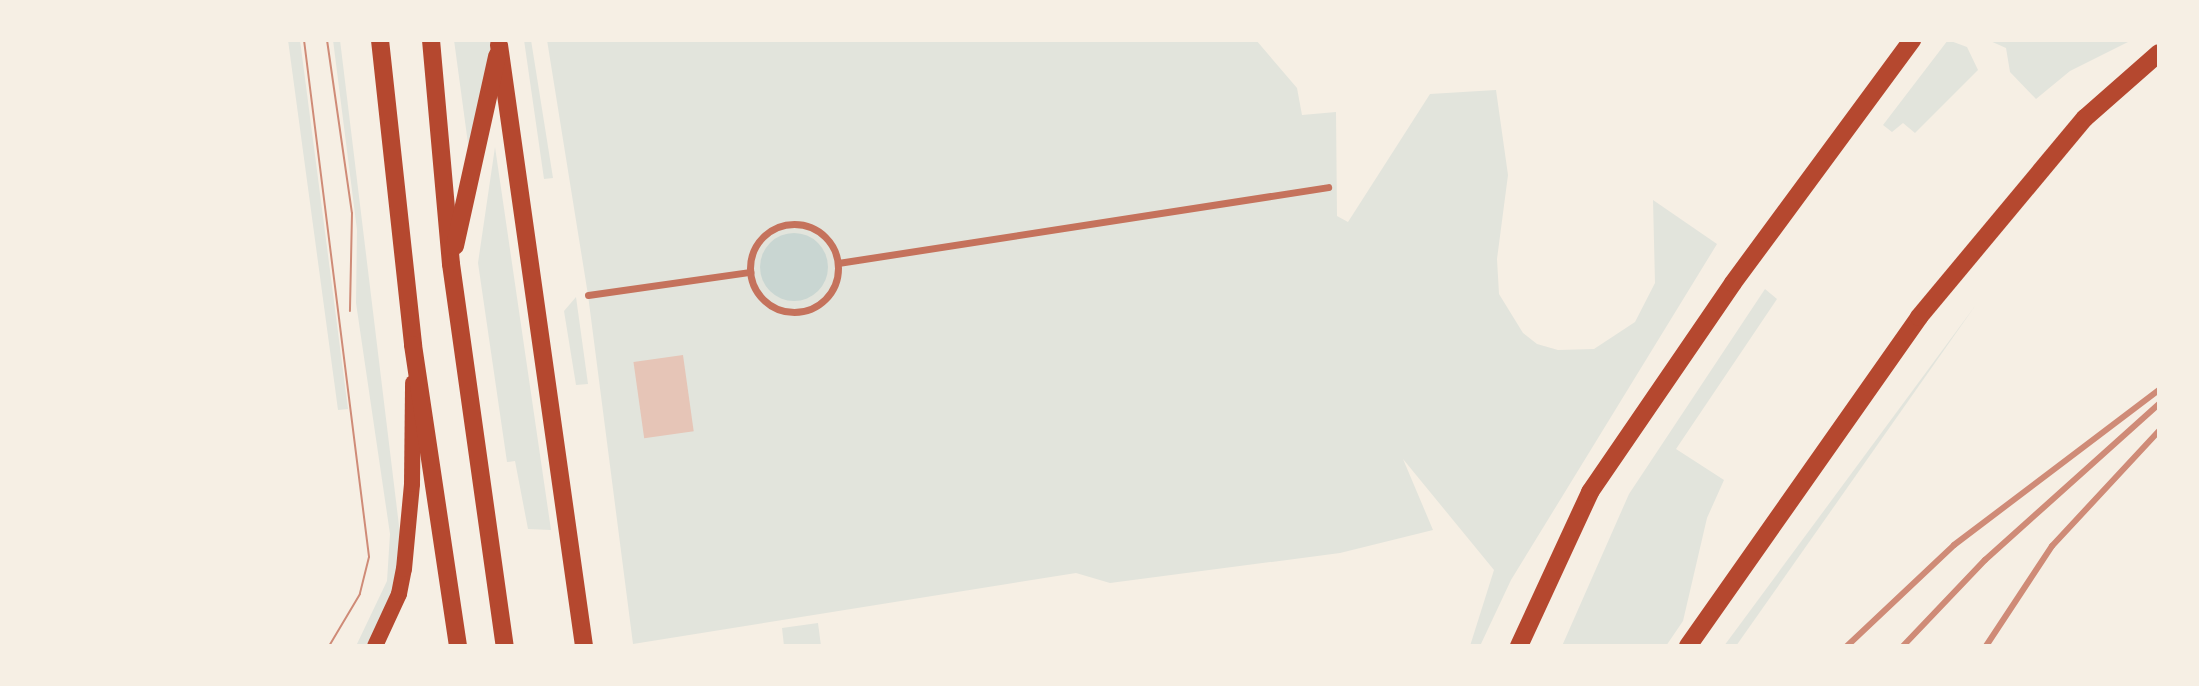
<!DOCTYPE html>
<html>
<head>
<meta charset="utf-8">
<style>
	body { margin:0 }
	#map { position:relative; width:2199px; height:686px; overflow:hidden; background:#f6efe4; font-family:"Alegreya Sans",sans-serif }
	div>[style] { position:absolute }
	.green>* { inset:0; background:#e2e4dc }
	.water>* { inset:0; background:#c9d6d2 }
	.round { border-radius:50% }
	.building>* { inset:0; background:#e6c5b7; transform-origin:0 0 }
	.pedestrian>* { height:7px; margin:-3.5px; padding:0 3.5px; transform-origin:3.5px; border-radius:3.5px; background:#c5725c }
	.pedestrian>.ring { margin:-3.5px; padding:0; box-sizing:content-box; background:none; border:7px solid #c5725c; border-radius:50% }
	.secondary>* { height:16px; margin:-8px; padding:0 8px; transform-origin:8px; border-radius:8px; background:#b5482f }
	.primary>* { height:18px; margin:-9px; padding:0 9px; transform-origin:9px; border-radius:9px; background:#b5482f }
	.tram>* { height:2px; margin:-1px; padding:0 1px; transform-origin:1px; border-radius:1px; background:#cf8b77 }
	.rail>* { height:6px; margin:-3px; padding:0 3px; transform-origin:3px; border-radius:3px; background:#cf8b77 }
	span { translate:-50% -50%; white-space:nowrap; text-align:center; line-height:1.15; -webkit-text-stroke:7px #f6efe4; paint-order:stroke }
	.frame { position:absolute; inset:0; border:42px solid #f6efe4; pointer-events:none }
</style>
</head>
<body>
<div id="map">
	<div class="green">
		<div style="clip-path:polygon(288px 40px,300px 40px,348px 409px,338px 410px)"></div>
		<div style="clip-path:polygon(333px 40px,340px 40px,400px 534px,396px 585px,367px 646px,356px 646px,387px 581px,390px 534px,356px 303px,357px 230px)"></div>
		<div style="clip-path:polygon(454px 40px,493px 40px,469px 151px)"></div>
		<div style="clip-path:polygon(524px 40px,531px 40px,553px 178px,544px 179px)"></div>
		<div style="clip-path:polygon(547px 40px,1256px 40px,1297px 88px,1302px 115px,1336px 112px,1337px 216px,1348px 222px,1430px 94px,1496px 90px,1508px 175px,1497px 259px,1499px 294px,1523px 333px,1537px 344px,1558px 350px,1594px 349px,1635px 322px,1655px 283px,1653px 200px,1717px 244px,1511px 580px,1480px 646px,1470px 646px,1494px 570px,1403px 459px,1433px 530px,1340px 553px,1110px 583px,1076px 573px,633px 644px,588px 295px)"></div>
		<div style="clip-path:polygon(1948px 40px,1967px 47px,1978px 70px,1915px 133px,1903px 123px,1892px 132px,1883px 125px)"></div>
		<div style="clip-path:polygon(1988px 40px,2132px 40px,2070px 71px,2036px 99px,2010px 72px,2006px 48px)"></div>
		<div style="clip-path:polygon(495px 147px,551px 530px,528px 529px,515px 461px,507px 462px,478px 263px)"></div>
		<div style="clip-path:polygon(1765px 289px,1777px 299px,1676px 449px,1724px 480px,1707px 518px,1683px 621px,1666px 646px,1562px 646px,1629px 494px)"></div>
		<div style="clip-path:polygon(576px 297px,588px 384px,576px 385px,564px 311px)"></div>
		<div style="clip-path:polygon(1975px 306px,1736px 646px,1724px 646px)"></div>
		<div style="clip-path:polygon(818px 623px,821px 646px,784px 646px,782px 628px)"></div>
	</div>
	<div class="water">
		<div class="round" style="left:760px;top:233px;width:68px;height:68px"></div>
	</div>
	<div class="building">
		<div style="left:683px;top:355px;width:77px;height:50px;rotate:82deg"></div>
	</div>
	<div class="pedestrian">
		<div class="ring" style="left:750px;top:224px;width:81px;height:81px"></div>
		<div style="left:838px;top:263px;width:496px;rotate:-8.8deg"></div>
		<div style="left:588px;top:295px;width:164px;rotate:-8.1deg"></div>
	</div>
	<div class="secondary">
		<div style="left:375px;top:646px;width:57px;rotate:-65.2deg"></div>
		<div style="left:399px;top:594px;width:25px;rotate:-79deg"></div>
		<div style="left:404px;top:569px;width:85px;rotate:-84.6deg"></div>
		<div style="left:412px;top:484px;width:101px;rotate:-89.4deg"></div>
	</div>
	<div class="primary">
		<div style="left:380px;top:40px;width:307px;rotate:83.8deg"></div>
		<div style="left:413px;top:345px;width:304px;rotate:81.5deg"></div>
		<div style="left:431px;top:40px;width:225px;rotate:84.9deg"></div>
		<div style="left:451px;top:264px;width:386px;rotate:82deg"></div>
		<div style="left:499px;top:45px;width:607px;rotate:81.95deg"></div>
		<div style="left:455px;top:246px;width:195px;rotate:-77.5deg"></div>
		<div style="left:1519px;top:646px;width:170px;rotate:-65.2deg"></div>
		<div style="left:1590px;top:492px;width:253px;rotate:-55.6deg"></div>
		<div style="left:1733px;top:283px;width:302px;rotate:-53.6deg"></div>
		<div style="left:1688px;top:646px;width:402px;rotate:-54.9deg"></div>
		<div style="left:1919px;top:317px;width:259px;rotate:-50.2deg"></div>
		<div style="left:2085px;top:118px;width:98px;rotate:-41.3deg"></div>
	</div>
	<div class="tram">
		<div style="left:304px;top:40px;width:521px;rotate:82.83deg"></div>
		<div style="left:369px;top:557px;width:38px;rotate:104deg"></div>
		<div style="left:360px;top:594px;width:61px;rotate:120.8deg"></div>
		<div style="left:327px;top:40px;width:175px;rotate:81.8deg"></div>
		<div style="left:352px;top:213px;width:98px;rotate:91.2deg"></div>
	</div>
	<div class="rail">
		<div style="left:1847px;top:646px;width:147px;rotate:-43.3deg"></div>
		<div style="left:1954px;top:545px;width:257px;rotate:-37.1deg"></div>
		<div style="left:1903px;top:646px;width:119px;rotate:-46.4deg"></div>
		<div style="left:1985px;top:560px;width:234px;rotate:-41.9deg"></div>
		<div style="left:1986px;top:646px;width:120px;rotate:-56.6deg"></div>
		<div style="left:2052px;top:546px;width:157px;rotate:-47.1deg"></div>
	</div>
	<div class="frame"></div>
</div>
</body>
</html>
